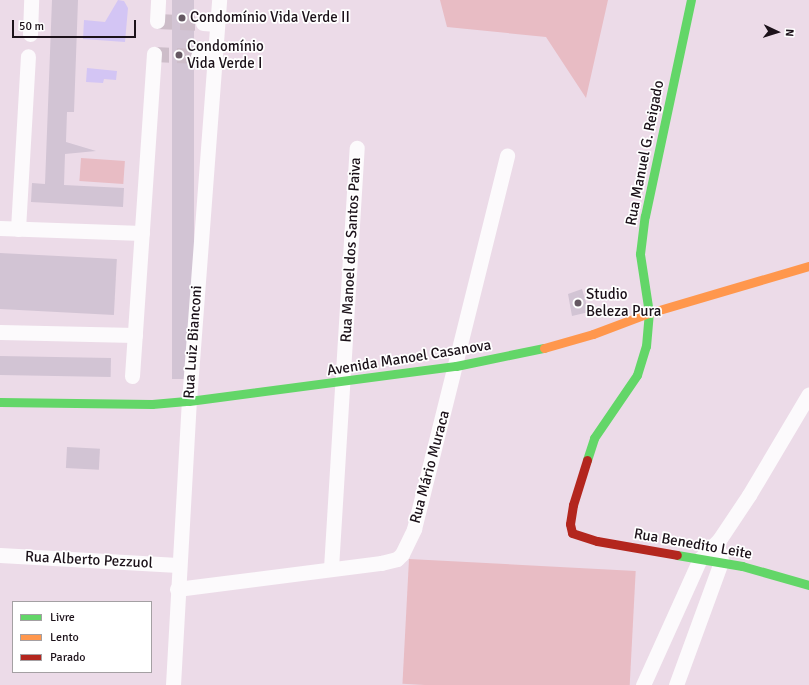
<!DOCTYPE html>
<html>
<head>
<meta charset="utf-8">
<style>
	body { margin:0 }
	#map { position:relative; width:809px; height:685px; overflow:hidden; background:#ecdbe8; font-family:Signika,sans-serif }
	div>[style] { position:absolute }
	.green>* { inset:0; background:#e8bcc4; transform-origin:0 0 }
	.water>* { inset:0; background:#d3c5f4 }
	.building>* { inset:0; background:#d2c4d4; transform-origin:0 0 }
	.street-tunnel>* { height:15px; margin-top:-7.5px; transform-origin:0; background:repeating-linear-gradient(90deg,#cdbdc9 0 15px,transparent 0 23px) }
	.street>* { height:15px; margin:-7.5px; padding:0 7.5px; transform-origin:7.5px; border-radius:7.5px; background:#fcfafc }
	.fast>* { height:9px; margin:-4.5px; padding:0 4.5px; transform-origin:4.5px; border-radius:4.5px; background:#63d668 }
	.slow>* { height:9px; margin:-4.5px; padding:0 4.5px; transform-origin:4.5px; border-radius:4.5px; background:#ff974d }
	.jam>* { height:9px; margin:-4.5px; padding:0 4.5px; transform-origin:4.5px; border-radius:4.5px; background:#b3261e }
	.dots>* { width:11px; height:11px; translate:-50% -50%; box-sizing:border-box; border:2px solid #fff; border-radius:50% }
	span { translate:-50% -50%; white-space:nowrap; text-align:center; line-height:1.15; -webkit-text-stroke:3.5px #fff; paint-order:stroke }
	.poi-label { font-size:15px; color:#1c121a }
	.left { translate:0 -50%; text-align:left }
	.street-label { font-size:15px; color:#1c121a }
	.legend { position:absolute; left:12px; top:601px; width:140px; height:72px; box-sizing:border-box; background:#fff; border:1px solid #a4a0a3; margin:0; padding:5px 7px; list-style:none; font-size:12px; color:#1c121a }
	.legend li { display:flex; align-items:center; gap:8px; height:20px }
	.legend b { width:20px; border:1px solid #a4a0a3 }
	.north { position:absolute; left:757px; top:12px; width:40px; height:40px; -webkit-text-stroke:3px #fff; paint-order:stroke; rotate:94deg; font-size:11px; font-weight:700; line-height:16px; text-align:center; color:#1c121a }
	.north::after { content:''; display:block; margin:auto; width:14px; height:18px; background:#1c121a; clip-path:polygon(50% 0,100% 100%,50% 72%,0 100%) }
	.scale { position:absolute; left:12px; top:20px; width:124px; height:18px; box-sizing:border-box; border:2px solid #1c121a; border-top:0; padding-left:5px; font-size:12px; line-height:14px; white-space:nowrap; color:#1c121a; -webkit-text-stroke:3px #fff; paint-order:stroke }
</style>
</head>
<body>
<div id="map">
	<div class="green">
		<div style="clip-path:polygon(440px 0,608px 0,586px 98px,546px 37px,447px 27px)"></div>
		<div style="left:81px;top:158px;width:44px;height:23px;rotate:4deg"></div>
		<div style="left:409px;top:559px;width:227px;height:125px;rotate:3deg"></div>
	</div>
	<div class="water">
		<div style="clip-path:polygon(118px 0,124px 1px,128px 8px,125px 42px,83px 39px,84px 20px,105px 22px)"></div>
		<div style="clip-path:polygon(87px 68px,117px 71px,116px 80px,104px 79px,103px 83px,86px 82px)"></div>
	</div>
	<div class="building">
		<div style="clip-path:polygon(52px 0,78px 0,74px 112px,67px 112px,66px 142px,96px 151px,65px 154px,64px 185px,124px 188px,123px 207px,31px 202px,32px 183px,45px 184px)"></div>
		<div style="left:172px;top:0;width:22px;height:379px"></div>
		<div style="left:0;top:253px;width:117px;height:56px;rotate:3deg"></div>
		<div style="clip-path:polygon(582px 289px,589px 312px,572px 316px,568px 294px)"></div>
		<div style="left:0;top:356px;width:111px;height:19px;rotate:1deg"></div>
		<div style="left:67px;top:447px;width:33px;height:21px;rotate:3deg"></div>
	</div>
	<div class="street-tunnel">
		<div style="left:157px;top:21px;width:46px;rotate:2.5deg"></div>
		<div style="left:154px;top:54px;width:44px;rotate:2.6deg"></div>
	</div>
	<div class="street">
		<div style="left:157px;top:21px;width:21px;rotate:-87deg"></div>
		<div style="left:203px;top:23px;width:14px;rotate:4deg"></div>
		<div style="left:30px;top:34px;width:34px;rotate:-88deg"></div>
		<div style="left:198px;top:56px;width:17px;rotate:3deg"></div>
		<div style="left:0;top:228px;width:142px;rotate:2deg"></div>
		<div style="left:18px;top:229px;width:173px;rotate:-86.7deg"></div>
		<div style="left:0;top:332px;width:135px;rotate:1.3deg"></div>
		<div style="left:132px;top:376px;width:323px;rotate:-86.1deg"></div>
		<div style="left:0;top:555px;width:178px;rotate:3.2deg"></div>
		<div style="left:331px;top:568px;width:421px;rotate:-86.5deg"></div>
		<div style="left:177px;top:589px;width:206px;rotate:-7.3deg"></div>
		<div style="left:381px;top:563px;width:16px;rotate:-14deg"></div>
		<div style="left:397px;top:559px;width:7px;rotate:-45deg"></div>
		<div style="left:402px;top:554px;width:28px;rotate:-64deg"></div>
		<div style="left:414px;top:529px;width:385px;rotate:-76deg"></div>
		<div style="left:173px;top:685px;width:284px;rotate:-86.8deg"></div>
		<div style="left:189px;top:401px;width:402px;rotate:-85.7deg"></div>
		<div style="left:643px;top:685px;width:138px;rotate:-65.7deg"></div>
		<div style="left:700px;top:559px;width:27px;rotate:-45deg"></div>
		<div style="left:719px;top:540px;width:54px;rotate:-56.3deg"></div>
		<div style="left:749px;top:495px;width:117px;rotate:-59.3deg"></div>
		<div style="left:676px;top:685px;width:131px;rotate:-69.9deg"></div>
		<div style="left:721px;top:562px;width:9px;rotate:-96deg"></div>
	</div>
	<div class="fast">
		<div style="left:0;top:402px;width:152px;rotate:0.8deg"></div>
		<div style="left:152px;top:404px;width:37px;rotate:-5deg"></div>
		<div style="left:189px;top:401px;width:269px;rotate:-7.5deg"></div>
		<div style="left:456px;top:366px;width:90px;rotate:-11.6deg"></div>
		<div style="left:587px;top:460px;width:23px;rotate:-72deg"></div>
		<div style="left:594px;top:438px;width:76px;rotate:-55.7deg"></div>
		<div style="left:637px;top:375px;width:30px;rotate:-73deg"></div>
		<div style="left:646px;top:346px;width:33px;rotate:-85deg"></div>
		<div style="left:649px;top:313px;width:60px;rotate:-98.7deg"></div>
		<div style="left:640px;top:254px;width:38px;rotate:-83deg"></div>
		<div style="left:645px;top:216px;width:221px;rotate:-78deg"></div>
		<div style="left:677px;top:555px;width:66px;rotate:9.6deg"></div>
		<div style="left:742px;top:566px;width:70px;rotate:15.8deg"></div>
	</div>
	<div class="slow">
		<div style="left:544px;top:348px;width:51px;rotate:-15.9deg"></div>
		<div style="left:593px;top:334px;width:60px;rotate:-20.6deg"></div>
		<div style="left:649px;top:313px;width:167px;rotate:-16.4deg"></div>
	</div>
	<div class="jam">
		<div style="left:587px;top:460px;width:47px;rotate:107.3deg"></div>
		<div style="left:573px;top:505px;width:19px;rotate:99deg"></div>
		<div style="left:570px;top:524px;width:9px;rotate:77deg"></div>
		<div style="left:572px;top:533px;width:26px;rotate:18deg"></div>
		<div style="left:597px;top:541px;width:81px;rotate:9.9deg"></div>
	</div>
	<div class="dots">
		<div style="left:182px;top:18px;background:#655862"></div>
		<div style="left:179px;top:55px;background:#655862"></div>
		<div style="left:578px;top:303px;background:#655862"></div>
	</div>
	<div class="poi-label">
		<span class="left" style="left:190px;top:18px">Condomínio Vida Verde II</span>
		<span class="left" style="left:187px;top:55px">Condomínio<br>Vida Verde I</span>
		<span class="left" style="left:586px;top:303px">Studio<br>Beleza Pura</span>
	</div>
	<div class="street-label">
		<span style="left:645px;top:153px;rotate:-79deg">Rua Manuel G. Reigado</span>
		<span style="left:351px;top:250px;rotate:-87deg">Rua Manoel dos Santos Paiva</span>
		<span style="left:193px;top:342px;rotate:-86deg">Rua Luiz Bianconi</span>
		<span style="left:409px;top:358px;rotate:-9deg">Avenida Manoel Casanova</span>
		<span style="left:430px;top:467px;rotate:-75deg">Rua Mário Muraca</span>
		<span style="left:693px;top:544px;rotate:10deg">Rua Benedito Leite</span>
		<span style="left:89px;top:560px;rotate:3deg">Rua Alberto Pezzuol</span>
	</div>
	<ul class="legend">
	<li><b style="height:5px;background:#63d668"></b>Livre</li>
	<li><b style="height:5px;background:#ff974d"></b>Lento</li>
	<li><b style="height:5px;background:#b3261e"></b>Parado</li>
	</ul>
	<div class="north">N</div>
	<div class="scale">50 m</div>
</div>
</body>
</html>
